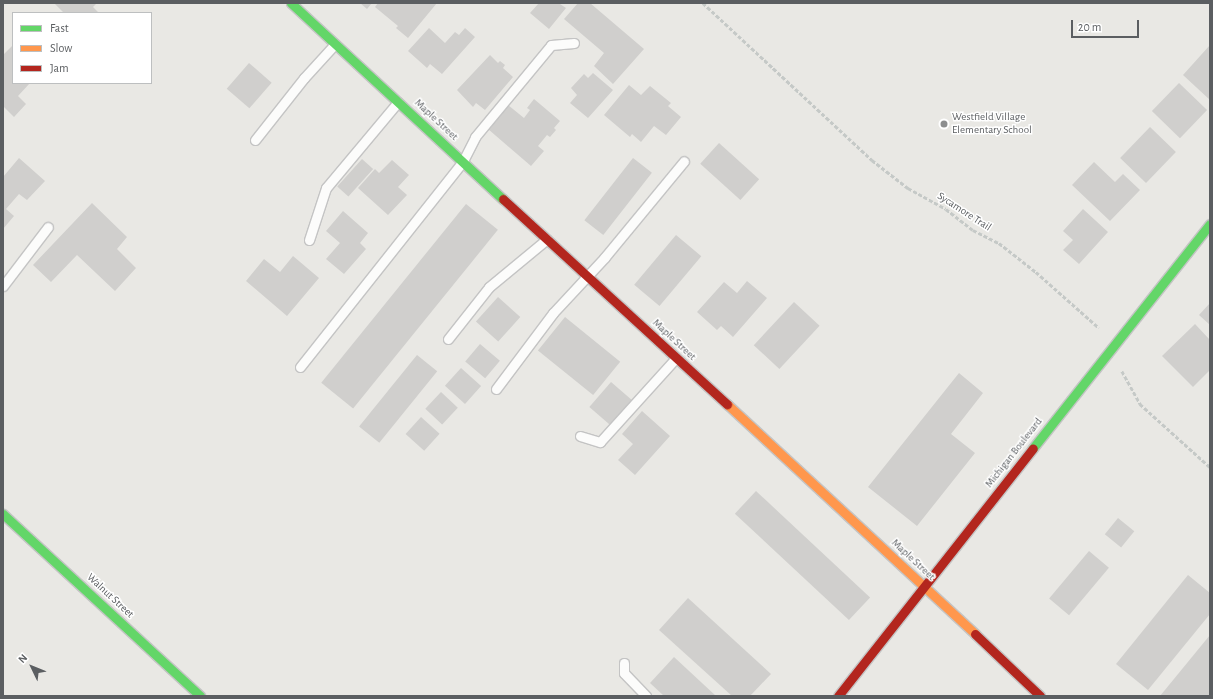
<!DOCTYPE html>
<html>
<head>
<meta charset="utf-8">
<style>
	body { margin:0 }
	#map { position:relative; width:1213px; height:699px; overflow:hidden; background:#e9e8e4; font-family:"Alegreya Sans",sans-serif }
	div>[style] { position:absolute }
	.building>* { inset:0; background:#d0cfcd; transform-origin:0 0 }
	.path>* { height:2.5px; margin-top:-1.25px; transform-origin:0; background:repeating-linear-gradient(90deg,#c5c9c7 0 4px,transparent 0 6px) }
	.roads { filter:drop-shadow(1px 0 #c4c4c4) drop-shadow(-1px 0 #c4c4c4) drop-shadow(0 1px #c4c4c4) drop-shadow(0 -1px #c4c4c4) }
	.lane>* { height:9px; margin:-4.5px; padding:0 4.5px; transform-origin:4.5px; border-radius:4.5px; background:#fcfcfb }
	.fast>* { height:9px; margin:-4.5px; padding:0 4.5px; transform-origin:4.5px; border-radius:4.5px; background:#63d668 }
	.slow>* { height:9px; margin:-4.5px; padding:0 4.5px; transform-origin:4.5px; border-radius:4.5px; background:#ff974d }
	.jam>* { height:9px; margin:-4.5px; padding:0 4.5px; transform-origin:4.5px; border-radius:4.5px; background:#b3261e }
	.dots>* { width:11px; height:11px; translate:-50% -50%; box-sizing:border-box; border:2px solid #fff; border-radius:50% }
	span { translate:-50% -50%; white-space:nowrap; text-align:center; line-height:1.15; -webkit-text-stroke:3px #fff; paint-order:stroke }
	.poi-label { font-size:11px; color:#5b5e61 }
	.left { translate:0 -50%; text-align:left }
	.street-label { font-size:11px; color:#5b5e61 }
	.frame { position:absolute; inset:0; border:4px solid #5b5e61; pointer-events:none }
	.legend { position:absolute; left:12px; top:12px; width:140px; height:72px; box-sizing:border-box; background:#fff; border:1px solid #bdbfc0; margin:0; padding:5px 7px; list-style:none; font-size:12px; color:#5b5e61 }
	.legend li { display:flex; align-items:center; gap:8px; height:20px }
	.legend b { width:20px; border:1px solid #bdbfc0 }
	.north { position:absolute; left:12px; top:647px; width:40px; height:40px; -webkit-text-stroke:3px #fff; paint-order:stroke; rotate:313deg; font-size:11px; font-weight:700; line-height:16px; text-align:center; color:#5b5e61 }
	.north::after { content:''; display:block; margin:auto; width:14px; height:18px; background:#5b5e61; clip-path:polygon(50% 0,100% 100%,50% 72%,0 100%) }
	.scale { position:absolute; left:1071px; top:20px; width:68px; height:18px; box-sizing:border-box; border:2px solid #5b5e61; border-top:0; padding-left:5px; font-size:12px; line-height:14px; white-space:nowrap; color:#5b5e61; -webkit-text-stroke:3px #fff; paint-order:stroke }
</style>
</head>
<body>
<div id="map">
	<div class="building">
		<div style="clip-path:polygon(54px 3px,97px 3px,93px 7px,99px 13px,64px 13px)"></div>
		<div style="clip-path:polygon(360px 3px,372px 3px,367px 9px)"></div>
		<div style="clip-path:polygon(378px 3px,437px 3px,408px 38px,396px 28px,398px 26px,375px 7px)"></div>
		<div style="clip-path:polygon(539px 3px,561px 3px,560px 4px,566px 8px,549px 29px,530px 13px)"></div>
		<div style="clip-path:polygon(578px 3px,590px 3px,644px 49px,613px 84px,594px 66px,604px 53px,564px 19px)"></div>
		<div style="clip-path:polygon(429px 28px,445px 43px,455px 32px,459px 35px,465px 28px,475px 37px,442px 74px,430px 64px,427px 68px,408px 51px)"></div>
		<div style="clip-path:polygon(13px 45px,13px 83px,30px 83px,18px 96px,26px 104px,14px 117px,3px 106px,3px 55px)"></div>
		<div style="clip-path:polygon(1210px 45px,1210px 100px,1183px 75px)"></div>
		<div style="clip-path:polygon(490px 55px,498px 63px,500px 61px,505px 65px,503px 68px,513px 77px,485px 110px,476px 103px,473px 107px,457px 90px)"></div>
		<div style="left:249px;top:63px;width:30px;height:34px;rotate:41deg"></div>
		<div style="clip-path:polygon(593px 73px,613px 90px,588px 118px,570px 103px,577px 95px,571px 88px,584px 74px,588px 78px)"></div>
		<div style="left:1179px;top:83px;width:39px;height:39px;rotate:44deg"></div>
		<div style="clip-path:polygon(629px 85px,641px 95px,650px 86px,671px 103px,668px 106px,681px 117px,666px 135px,654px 126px,641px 142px,632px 134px,630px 137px,604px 115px)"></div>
		<div style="clip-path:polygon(534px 99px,560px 121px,554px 128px,556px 130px,550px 137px,547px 135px,538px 146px,544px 151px,531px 166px,488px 129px,508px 105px,524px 118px,530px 110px,527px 108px)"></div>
		<div style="left:1150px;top:127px;width:36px;height:43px;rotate:44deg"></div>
		<div style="left:719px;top:143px;width:54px;height:28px;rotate:42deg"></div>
		<div style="clip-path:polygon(19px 158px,45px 181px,27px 200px,19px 194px,6px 209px,14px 216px,3px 229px,3px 177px)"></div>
		<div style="left:633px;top:158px;width:24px;height:79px;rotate:38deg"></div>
		<div style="left:362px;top:159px;width:15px;height:37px;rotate:42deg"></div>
		<div style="clip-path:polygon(392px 160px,409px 175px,398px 187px,407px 195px,388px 215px,358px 188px,375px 169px,379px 173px)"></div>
		<div style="clip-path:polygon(1094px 162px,1115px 182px,1123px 174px,1140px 190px,1110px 221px,1072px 185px)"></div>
		<div style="clip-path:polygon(92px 203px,127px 237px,117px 249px,136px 268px,115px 291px,77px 255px,51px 282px,33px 265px)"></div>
		<div style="left:466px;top:204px;width:41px;height:230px;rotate:39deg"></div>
		<div style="clip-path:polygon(1083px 209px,1108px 232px,1079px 264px,1063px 250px,1073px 240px,1063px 231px)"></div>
		<div style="clip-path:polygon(343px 211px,368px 233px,360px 243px,366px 249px,344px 274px,326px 259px,340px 243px,326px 231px)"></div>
		<div style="left:676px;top:235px;width:33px;height:65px;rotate:40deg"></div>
		<div style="clip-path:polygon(293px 256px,319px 278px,287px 316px,246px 281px,264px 259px,280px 272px)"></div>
		<div style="clip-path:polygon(747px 281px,767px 298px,733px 337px,721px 326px,717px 330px,697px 312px,724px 282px,737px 293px)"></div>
		<div style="left:498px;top:297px;width:30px;height:33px;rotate:42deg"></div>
		<div style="left:794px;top:302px;width:35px;height:59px;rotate:43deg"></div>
		<div style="clip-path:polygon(1210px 303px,1210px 325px,1199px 315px)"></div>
		<div style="left:565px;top:317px;width:71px;height:43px;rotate:39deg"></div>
		<div style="clip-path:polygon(1195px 324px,1210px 340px,1210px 370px,1193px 387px,1162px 356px)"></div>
		<div style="left:480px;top:344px;width:26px;height:23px;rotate:40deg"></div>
		<div style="left:417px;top:355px;width:26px;height:92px;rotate:39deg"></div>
		<div style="left:461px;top:368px;width:27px;height:24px;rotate:42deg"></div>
		<div style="clip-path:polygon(959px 373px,983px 393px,951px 434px,975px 453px,917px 526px,868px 487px)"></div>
		<div style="left:611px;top:382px;width:28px;height:33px;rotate:41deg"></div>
		<div style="left:441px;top:392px;width:23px;height:23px;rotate:43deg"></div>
		<div style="clip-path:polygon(642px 411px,670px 436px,635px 475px,618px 460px,633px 444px,622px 434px)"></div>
		<div style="left:421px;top:417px;width:25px;height:23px;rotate:42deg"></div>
		<div style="left:756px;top:491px;width:156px;height:31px;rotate:43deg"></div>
		<div style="left:1118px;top:518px;width:21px;height:21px;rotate:39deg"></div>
		<div style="left:1089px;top:551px;width:26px;height:62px;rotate:40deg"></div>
		<div style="clip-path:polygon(1188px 575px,1210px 593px,1210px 614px,1148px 690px,1116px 664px)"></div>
		<div style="clip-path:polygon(688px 598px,771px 674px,750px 696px,732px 696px,659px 630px)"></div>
		<div style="clip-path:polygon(1210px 635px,1210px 696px,1160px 696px)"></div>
		<div style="clip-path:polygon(674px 657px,716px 696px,664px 696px,650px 683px)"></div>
	</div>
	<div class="path">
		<div style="left:703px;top:3px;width:231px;rotate:42.9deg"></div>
		<div style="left:872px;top:160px;width:46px;rotate:37.9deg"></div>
		<div style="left:908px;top:188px;width:43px;rotate:28.9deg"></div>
		<div style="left:946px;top:209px;width:34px;rotate:38deg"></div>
		<div style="left:973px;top:230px;width:29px;rotate:27deg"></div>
		<div style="left:999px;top:243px;width:47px;rotate:38.1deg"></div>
		<div style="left:1036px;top:272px;width:84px;rotate:41.6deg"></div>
		<div style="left:1122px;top:371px;width:38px;rotate:61deg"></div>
		<div style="left:1140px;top:404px;width:94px;rotate:42deg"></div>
	</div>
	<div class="roads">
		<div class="lane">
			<div style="left:255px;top:140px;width:79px;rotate:-51.7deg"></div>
			<div style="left:304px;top:78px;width:46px;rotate:-47.6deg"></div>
			<div style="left:309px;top:240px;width:55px;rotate:-71.9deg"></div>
			<div style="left:326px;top:188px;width:112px;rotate:-50.1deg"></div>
			<div style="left:3px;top:286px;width:74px;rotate:-52.7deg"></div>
			<div style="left:448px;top:339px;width:66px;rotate:-51.7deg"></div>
			<div style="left:489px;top:287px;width:75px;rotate:-39.6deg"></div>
			<div style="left:300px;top:367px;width:263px;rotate:-51.6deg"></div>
			<div style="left:463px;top:161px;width:27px;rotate:-63deg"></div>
			<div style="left:475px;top:137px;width:119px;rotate:-50.4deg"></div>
			<div style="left:551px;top:45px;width:23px;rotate:-5deg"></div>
			<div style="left:496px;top:389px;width:95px;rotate:-53.1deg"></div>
			<div style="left:553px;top:313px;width:76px;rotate:-47.1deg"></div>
			<div style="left:605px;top:257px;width:124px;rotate:-50.5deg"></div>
			<div style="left:580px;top:436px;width:21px;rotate:17deg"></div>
			<div style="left:600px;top:442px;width:113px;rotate:-47.9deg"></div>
			<div style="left:624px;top:663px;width:10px;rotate:90deg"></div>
			<div style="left:624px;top:673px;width:32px;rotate:46deg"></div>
		</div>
		<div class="fast">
			<div style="left:291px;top:3px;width:289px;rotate:42.8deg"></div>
			<div style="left:1033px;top:448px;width:285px;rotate:-51.7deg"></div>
			<div style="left:3px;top:514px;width:268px;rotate:42.7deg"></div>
		</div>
		<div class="slow">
			<div style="left:727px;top:404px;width:338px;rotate:42.8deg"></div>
		</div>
		<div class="jam">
			<div style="left:503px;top:199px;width:304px;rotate:42.5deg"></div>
			<div style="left:975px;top:634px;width:90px;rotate:43.6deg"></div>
			<div style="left:838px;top:696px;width:315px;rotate:-51.8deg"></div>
		</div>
	</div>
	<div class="dots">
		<div style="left:944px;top:124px;background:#8d8e8f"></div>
	</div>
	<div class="poi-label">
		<span class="left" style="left:952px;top:124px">Westfield Village<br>Elementary School</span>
	</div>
	<div class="street-label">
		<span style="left:436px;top:120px;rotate:43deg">Maple Street</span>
		<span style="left:964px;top:212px;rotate:33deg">Sycamore Trail</span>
		<span style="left:674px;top:340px;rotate:43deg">Maple Street</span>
		<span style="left:1014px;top:453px;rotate:-52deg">Michigan Boulevard</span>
		<span style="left:913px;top:560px;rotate:43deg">Maple Street</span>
		<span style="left:110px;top:596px;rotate:43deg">Walnut Street</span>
	</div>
	<div class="frame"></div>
	<ul class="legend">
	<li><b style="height:5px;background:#63d668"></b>Fast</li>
	<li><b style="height:5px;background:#ff974d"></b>Slow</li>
	<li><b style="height:5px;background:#b3261e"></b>Jam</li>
	</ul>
	<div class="north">N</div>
	<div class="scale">20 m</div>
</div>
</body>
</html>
